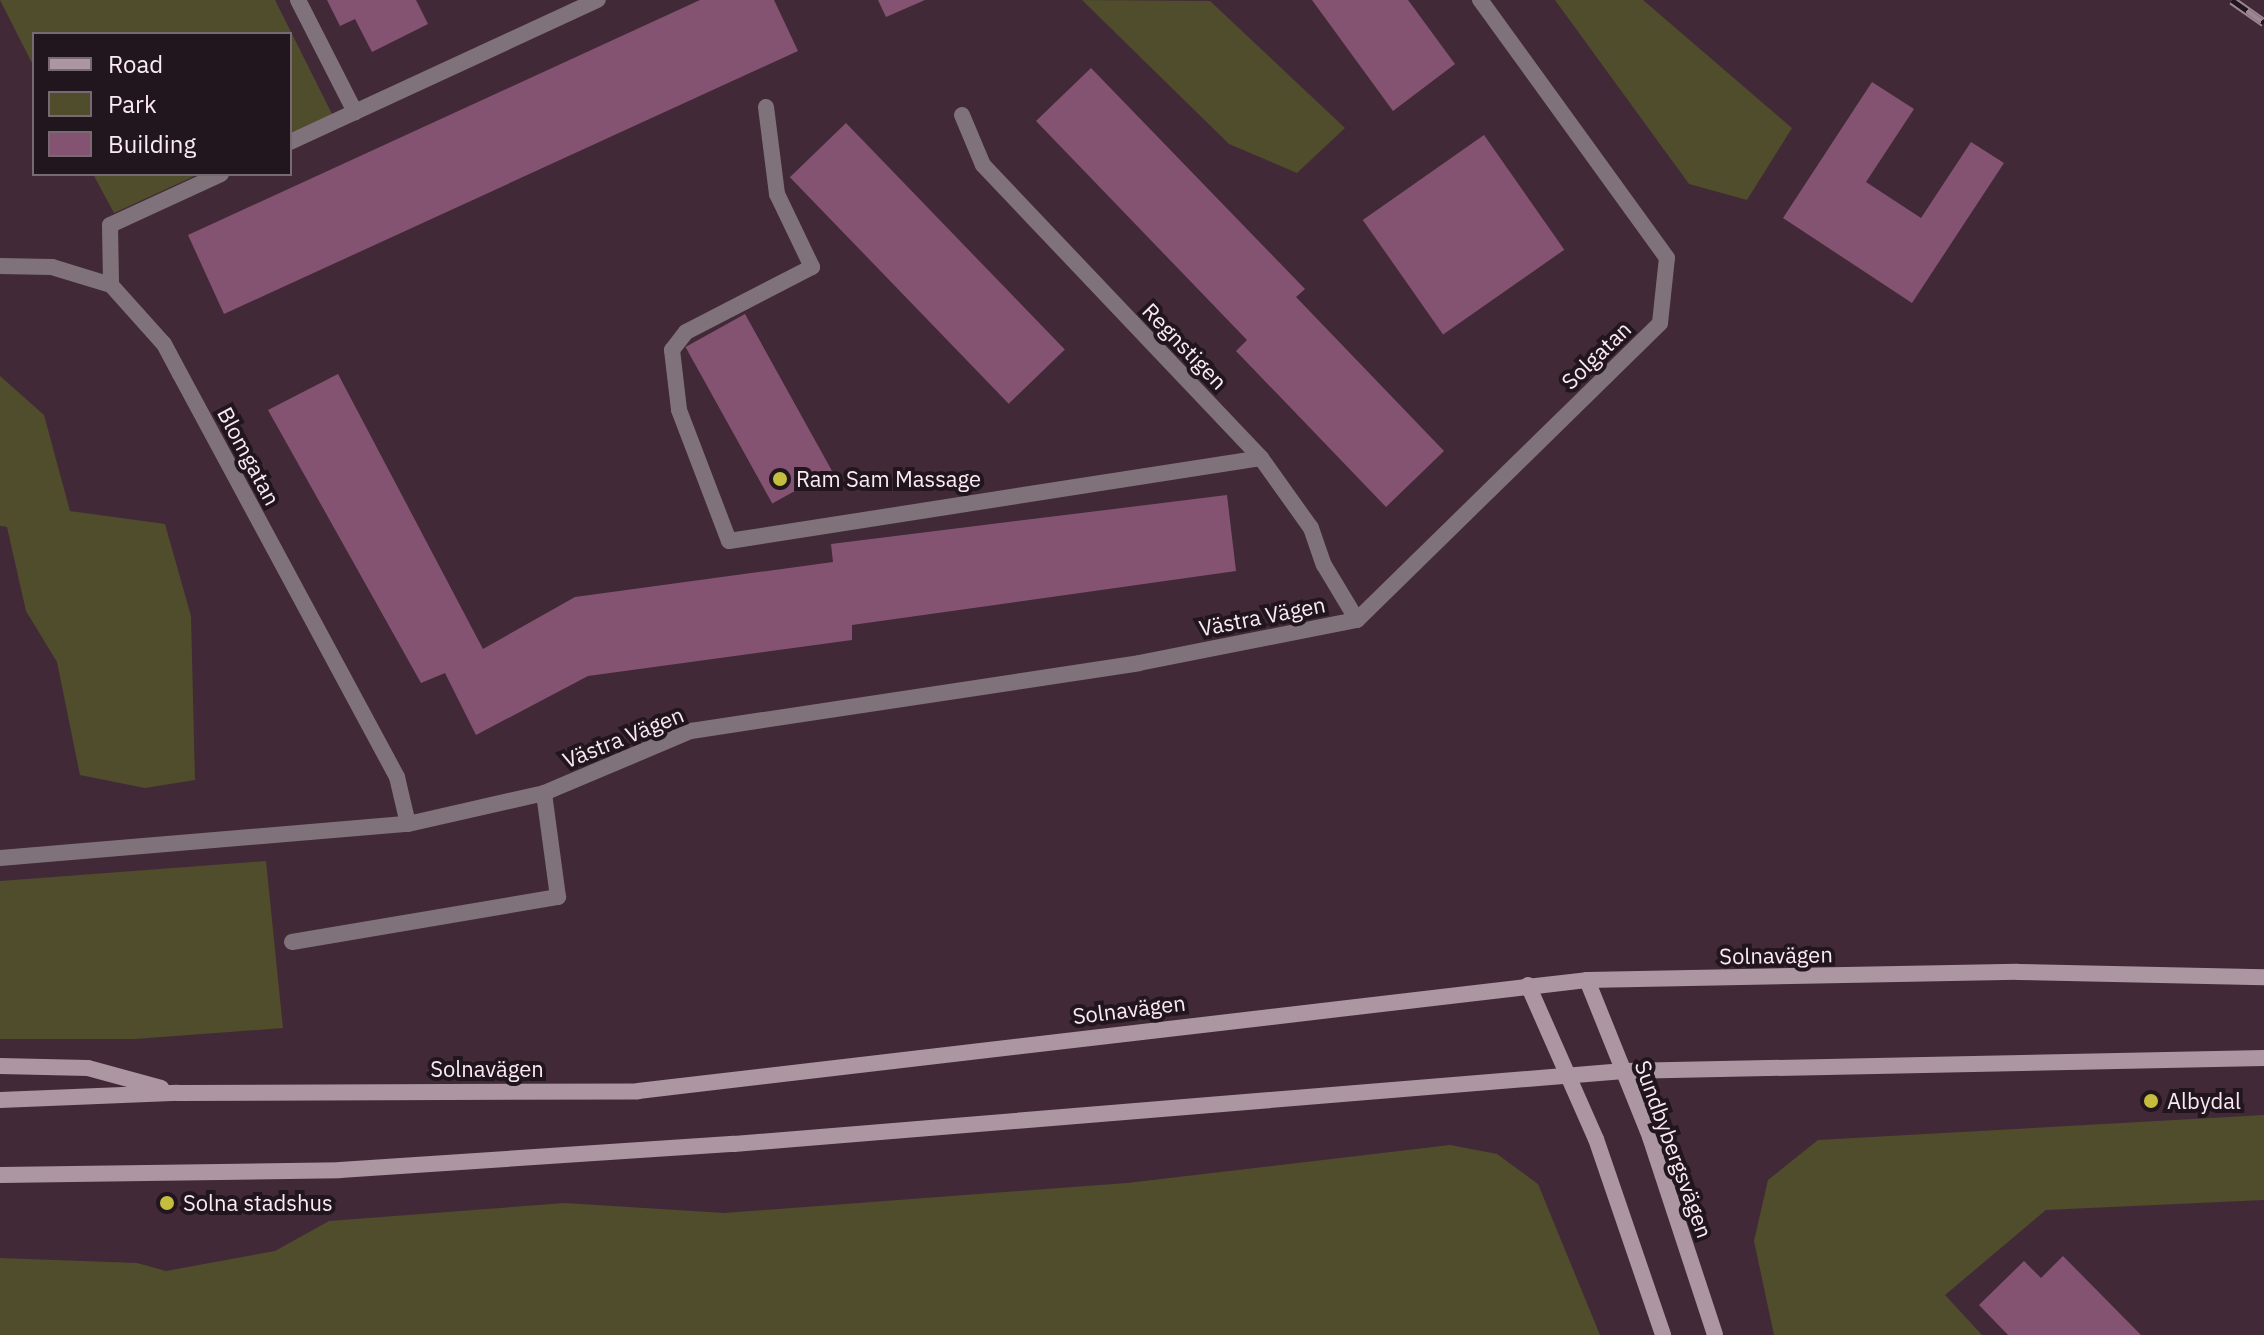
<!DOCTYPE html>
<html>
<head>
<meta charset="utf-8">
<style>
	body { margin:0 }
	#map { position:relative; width:2264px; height:1335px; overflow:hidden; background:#422938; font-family:"IBM Plex Sans",sans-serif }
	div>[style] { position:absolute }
	.green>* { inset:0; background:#4f4d2b }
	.building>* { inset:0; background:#855372; transform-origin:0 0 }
	.lane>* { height:16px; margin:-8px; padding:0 8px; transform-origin:8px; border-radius:8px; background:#80727a }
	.street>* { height:16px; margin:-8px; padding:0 8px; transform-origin:8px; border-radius:8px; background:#80727a }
	.secondary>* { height:16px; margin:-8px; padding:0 8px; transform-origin:8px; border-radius:8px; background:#ac96a2 }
	.rail>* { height:9px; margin-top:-4.5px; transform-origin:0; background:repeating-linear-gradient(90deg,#21161d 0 18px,#9b8692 0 36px); box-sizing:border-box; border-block:2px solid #9b8692 }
	.dots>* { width:22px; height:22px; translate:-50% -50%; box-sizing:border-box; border:4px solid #21161d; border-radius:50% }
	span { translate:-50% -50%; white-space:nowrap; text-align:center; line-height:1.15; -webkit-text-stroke:8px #21161d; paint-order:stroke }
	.street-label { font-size:22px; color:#fbe9f3 }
	.poi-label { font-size:22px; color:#fbe9f3 }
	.left { translate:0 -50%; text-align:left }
	.legend { position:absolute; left:32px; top:32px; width:260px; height:144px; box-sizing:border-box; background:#21161d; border:2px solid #786a73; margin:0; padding:10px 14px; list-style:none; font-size:24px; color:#fbe9f3 }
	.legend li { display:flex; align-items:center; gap:16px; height:40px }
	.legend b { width:40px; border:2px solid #786a73 }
</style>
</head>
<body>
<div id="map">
	<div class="green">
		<div style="clip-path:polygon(0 0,275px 0,332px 114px,290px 133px,290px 34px,34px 34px,34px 67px)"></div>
		<div style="clip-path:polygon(1082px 0,1210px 1px,1345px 128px,1297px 173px,1229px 144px)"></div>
		<div style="clip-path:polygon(1555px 0,1643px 0,1792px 128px,1747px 200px,1689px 184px)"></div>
		<div style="clip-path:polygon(93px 174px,199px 174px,114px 213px)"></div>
		<div style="clip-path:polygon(0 376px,44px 415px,70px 511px,165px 524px,191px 616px,195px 780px,145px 788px,80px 775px,57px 662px,26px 611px,7px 527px,0 526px)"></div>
		<div style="clip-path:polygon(266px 861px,283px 1028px,135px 1039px,0 1039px,0 881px)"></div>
		<div style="clip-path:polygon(2264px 1115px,2264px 1200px,2046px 1210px,1945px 1295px,1982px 1335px,1774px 1335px,1754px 1241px,1768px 1180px,1818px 1140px)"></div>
		<div style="clip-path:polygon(1450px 1145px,1497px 1154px,1538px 1184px,1600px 1335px,0 1335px,0 1258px,137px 1263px,166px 1271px,275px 1251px,329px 1221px,565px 1203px,724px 1213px,1127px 1183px)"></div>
	</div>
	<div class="building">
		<div style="clip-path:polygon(327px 0,416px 0,428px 24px,372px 52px,355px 19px,340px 26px)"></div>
		<div style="clip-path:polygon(700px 0,774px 0,798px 51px,224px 314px,188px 235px)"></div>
		<div style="clip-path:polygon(878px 0,925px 0,886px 17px)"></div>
		<div style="clip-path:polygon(1312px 0,1408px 0,1455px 64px,1393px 111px)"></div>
		<div style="clip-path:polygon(1091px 68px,1305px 289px,1296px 297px,1444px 451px,1386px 507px,1236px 351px,1247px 340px,1036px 121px)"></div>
		<div style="clip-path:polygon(1872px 82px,1914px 109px,1866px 182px,1921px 218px,1971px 142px,2004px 163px,1912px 303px,1783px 218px)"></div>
		<div style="left:846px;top:123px;width:315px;height:78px;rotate:46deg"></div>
		<div style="left:1484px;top:135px;width:140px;height:148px;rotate:55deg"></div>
		<div style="left:745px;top:314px;width:179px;height:68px;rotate:61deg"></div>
		<div style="clip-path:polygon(338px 374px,483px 649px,575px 597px,833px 562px,831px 544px,1227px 495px,1236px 571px,852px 625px,852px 640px,588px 676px,476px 735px,445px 673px,421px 683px,268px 410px)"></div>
		<div style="clip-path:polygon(2063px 1256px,2141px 1335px,2008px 1335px,1979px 1305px,2024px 1261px,2041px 1278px)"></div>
	</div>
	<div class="lane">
		<div style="left:766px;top:107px;width:88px;rotate:82.8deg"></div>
		<div style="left:777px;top:194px;width:81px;rotate:64.4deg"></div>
		<div style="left:812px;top:267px;width:142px;rotate:152.7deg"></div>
		<div style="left:686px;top:332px;width:23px;rotate:128deg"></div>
		<div style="left:672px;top:350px;width:60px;rotate:83.3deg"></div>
		<div style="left:679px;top:410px;width:140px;rotate:69.1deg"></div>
		<div style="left:729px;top:541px;width:538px;rotate:-8.87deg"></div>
		<div style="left:0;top:266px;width:52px;rotate:1.1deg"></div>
		<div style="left:52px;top:267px;width:62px;rotate:17deg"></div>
		<div style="left:292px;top:942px;width:270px;rotate:-9.6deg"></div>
		<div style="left:558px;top:897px;width:105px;rotate:-97.7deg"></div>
	</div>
	<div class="street">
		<div style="left:298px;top:0;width:126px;rotate:63deg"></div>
		<div style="left:962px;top:115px;width:54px;rotate:67.2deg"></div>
		<div style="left:983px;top:165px;width:404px;rotate:46.5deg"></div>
		<div style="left:1261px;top:458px;width:86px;rotate:54.5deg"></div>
		<div style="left:1311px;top:528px;width:39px;rotate:71deg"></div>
		<div style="left:1324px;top:565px;width:64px;rotate:59deg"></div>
		<div style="left:290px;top:142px;width:339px;rotate:-24.8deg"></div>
		<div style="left:221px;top:174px;width:122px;rotate:155.3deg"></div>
		<div style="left:110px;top:225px;width:60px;rotate:89deg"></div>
		<div style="left:111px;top:285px;width:79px;rotate:48.1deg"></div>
		<div style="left:164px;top:344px;width:34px;rotate:62deg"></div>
		<div style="left:180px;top:374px;width:458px;rotate:61.7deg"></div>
		<div style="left:397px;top:777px;width:48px;rotate:76.8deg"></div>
		<div style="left:1357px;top:620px;width:424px;rotate:-44.4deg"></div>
		<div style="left:1660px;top:323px;width:65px;rotate:-83.9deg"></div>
		<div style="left:1667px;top:258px;width:319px;rotate:-125.9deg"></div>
		<div style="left:0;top:858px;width:409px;rotate:-4.8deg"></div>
		<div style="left:408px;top:824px;width:139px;rotate:-12.8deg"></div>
		<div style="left:544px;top:793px;width:160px;rotate:-22.9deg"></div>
		<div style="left:691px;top:731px;width:453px;rotate:-8.6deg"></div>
		<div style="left:1139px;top:663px;width:222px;rotate:-11.2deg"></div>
	</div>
	<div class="secondary">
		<div style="left:1587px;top:980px;width:169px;rotate:68.1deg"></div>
		<div style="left:1650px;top:1137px;width:208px;rotate:71.8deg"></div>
		<div style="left:1528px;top:985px;width:168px;rotate:66.2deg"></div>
		<div style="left:1596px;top:1139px;width:207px;rotate:71.1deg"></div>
		<div style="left:0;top:1066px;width:88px;rotate:1.3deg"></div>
		<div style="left:88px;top:1068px;width:76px;rotate:15.3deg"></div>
		<div style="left:0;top:1100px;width:178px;rotate:-2.3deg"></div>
		<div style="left:178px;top:1093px;width:460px;rotate:-0.2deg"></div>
		<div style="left:638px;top:1091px;width:955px;rotate:-6.67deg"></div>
		<div style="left:1587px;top:980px;width:431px;rotate:-1.1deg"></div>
		<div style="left:2018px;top:972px;width:246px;rotate:1.2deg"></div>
		<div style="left:0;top:1175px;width:340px;rotate:-0.8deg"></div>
		<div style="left:340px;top:1170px;width:395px;rotate:-3.8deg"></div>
		<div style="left:734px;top:1144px;width:893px;rotate:-4.69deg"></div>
		<div style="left:1624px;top:1071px;width:640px;rotate:-1.16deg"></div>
	</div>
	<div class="rail">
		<div style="left:2232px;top:0;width:39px;rotate:35deg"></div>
	</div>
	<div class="dots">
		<div style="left:780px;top:479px;background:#c4bd3e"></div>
		<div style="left:2151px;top:1101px;background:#c4bd3e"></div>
		<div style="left:167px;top:1203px;background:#c4bd3e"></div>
	</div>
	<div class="street-label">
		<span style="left:1185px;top:346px;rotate:46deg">Regnstigen</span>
		<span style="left:1596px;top:355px;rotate:-44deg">Solgatan</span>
		<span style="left:249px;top:456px;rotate:62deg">Blomgatan</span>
		<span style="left:1262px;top:616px;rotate:-11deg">Västra Vägen</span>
		<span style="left:623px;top:737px;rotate:-22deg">Västra Vägen</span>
		<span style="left:1776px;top:955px;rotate:-1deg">Solnavägen</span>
		<span style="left:1129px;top:1009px;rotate:-7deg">Solnavägen</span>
		<span style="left:487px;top:1069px">Solnavägen</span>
		<span style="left:1674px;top:1149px;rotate:70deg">Sundbybergsvägen</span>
	</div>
	<div class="poi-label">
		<span class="left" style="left:796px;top:479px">Ram Sam Massage</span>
		<span class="left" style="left:2167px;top:1101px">Albydal</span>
		<span class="left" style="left:183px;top:1203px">Solna stadshus</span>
	</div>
	<ul class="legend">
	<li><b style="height:10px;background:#ac96a2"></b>Road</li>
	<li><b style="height:22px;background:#4f4d2b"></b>Park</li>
	<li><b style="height:22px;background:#855372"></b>Building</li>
	</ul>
</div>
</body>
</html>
